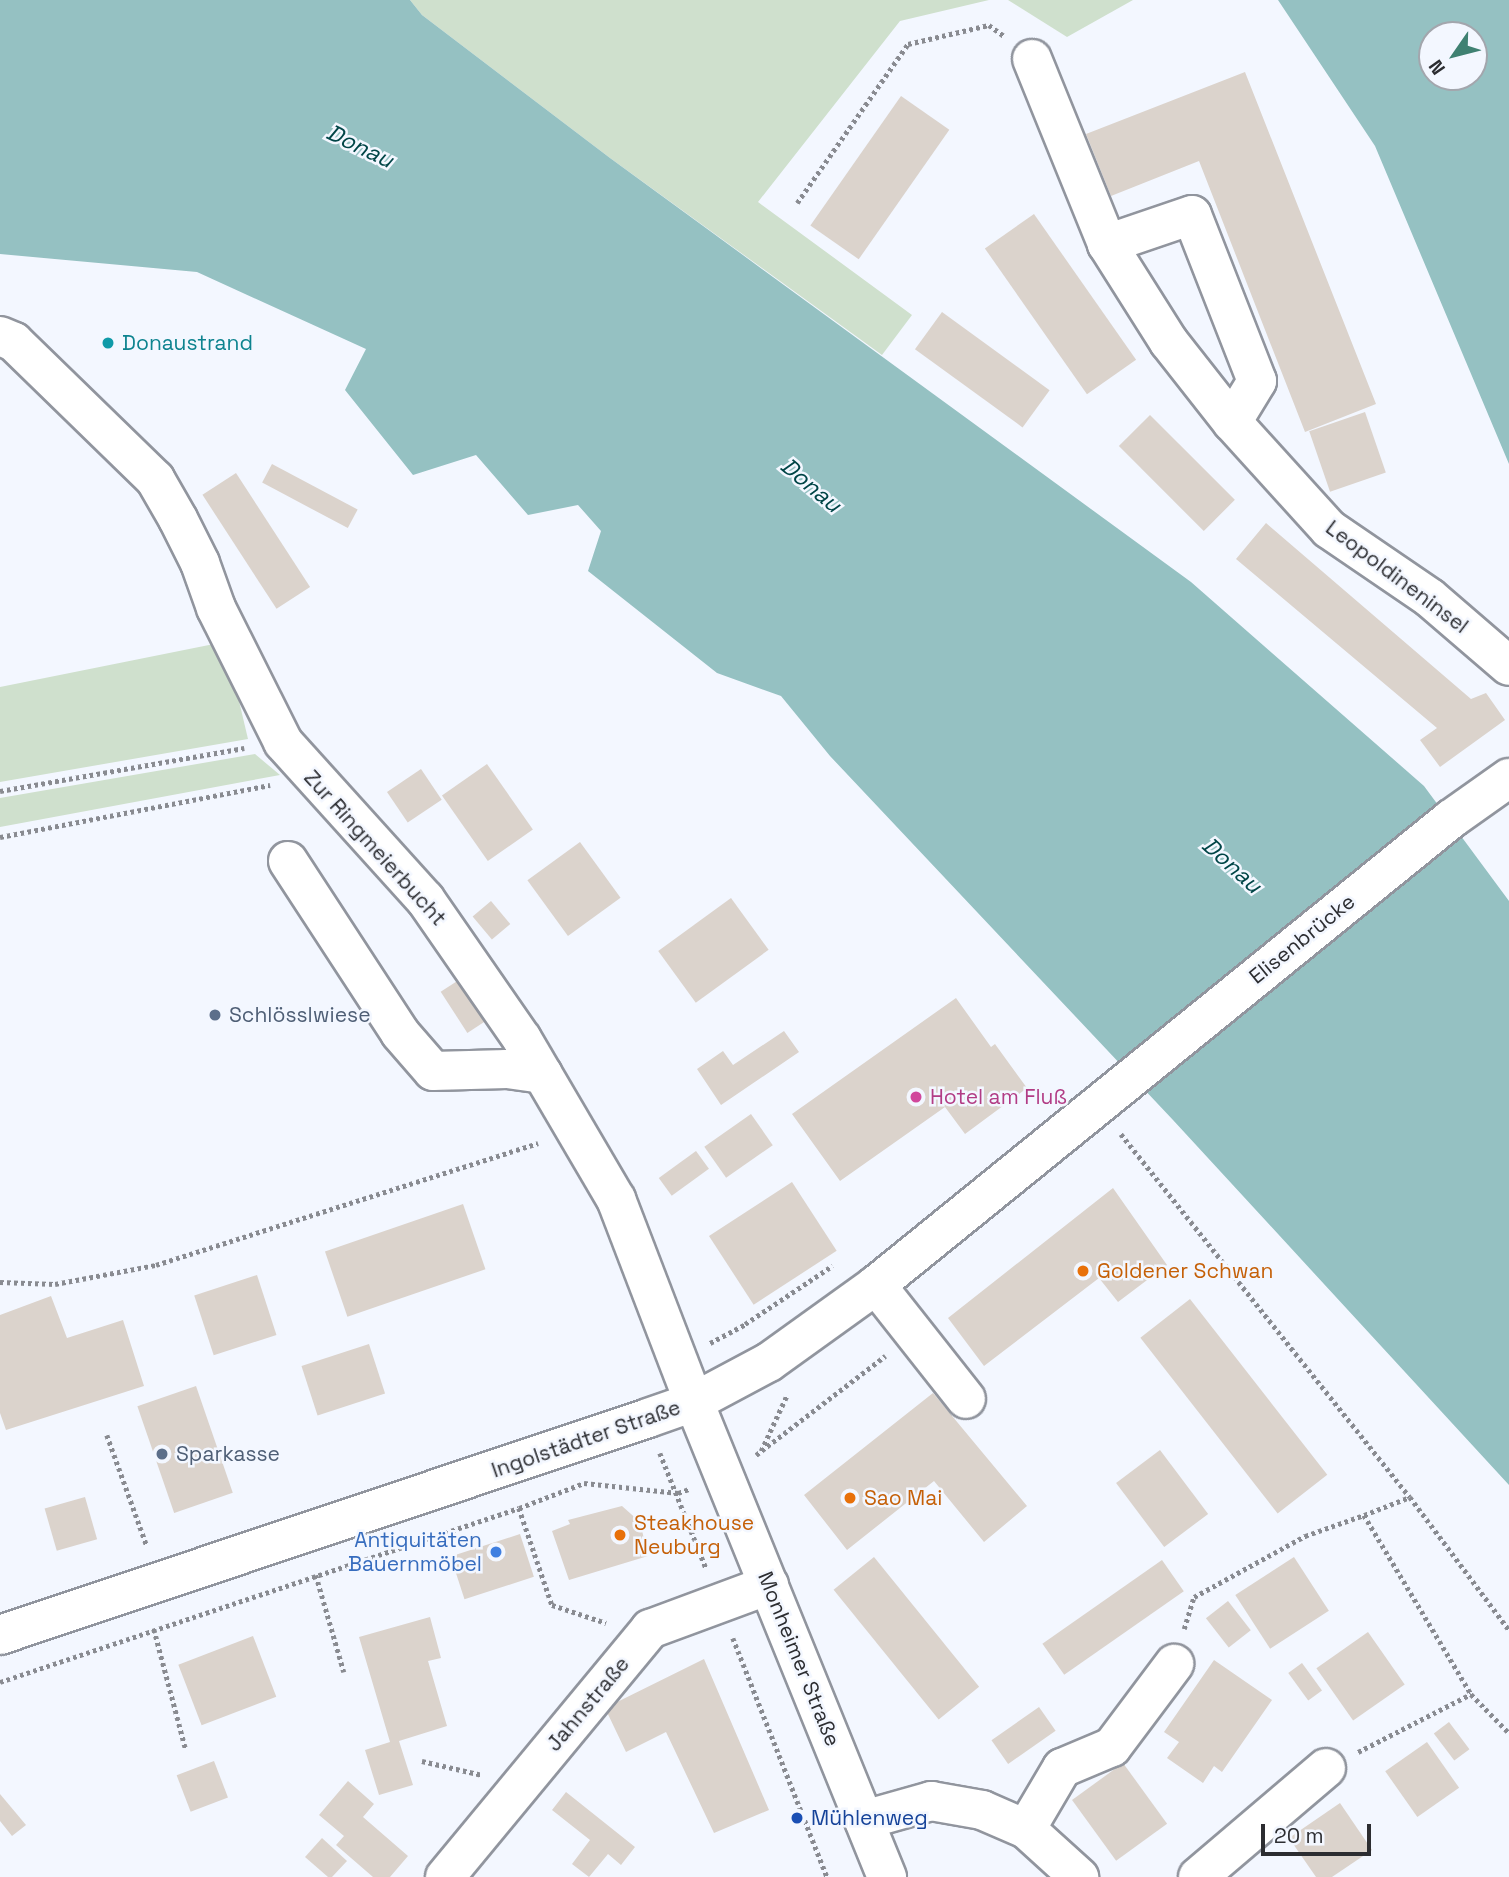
<!DOCTYPE html>
<html>
<head>
<meta charset="utf-8">
<style>
	body { margin:0 }
	#map { position:relative; width:1509px; height:1877px; overflow:hidden; background:#f3f7ff; font-family:"Space Grotesk",sans-serif }
	div>[style] { position:absolute }
	.green>* { inset:0; background:#cfe0cd }
	.water>* { inset:0; background:#95c1c2 }
	.building>* { inset:0; background:#dbd3cc; transform-origin:0 0 }
	.path>* { height:4.5px; margin-top:-2.25px; transform-origin:0; background:repeating-linear-gradient(90deg,#898b91 0 3.5px,transparent 0 7px) }
	.roads { filter:drop-shadow(2px 0 #91959e) drop-shadow(-2px 0 #91959e) drop-shadow(0 2px #91959e) drop-shadow(0 -2px #91959e) }
	.minor>* { height:38px; margin:-19px; padding:0 19px; transform-origin:19px; border-radius:19px; background:#fff }
	.major>* { height:38px; margin:-19px; padding:0 19px; transform-origin:19px; border-radius:19px; background:#fff }
	.dots>* { width:19px; height:19px; translate:-50% -50%; box-sizing:border-box; border:4px solid #f3f7ff; border-radius:50% }
	span { translate:-50% -50%; white-space:nowrap; text-align:center; line-height:1.15; -webkit-text-stroke:5px #f3f7ff; paint-order:stroke }
	.culture-label { font-size:21px; color:#0d838f }
	.left { translate:0 -50%; text-align:left }
	.street-label { font-size:21px; color:#2c2d31 }
	.service-label { font-size:21px; color:#4e5e75 }
	.hotel-label { font-size:21px; color:#b23c85 }
	.food-label { font-size:21px; color:#c56008 }
	.shop-label { font-size:21px; color:#366cbe }
	.right { translate:-100% -50%; text-align:right }
	.transit-label { font-size:21px; color:#164399 }
	.water-label { font-size:23px; color:#004547; font-style:italic }
	.north { position:absolute; left:1418px; top:21px; width:70px; height:70px; box-sizing:border-box; background:#f3f7ff; border:2px solid #a3a6ad; border-radius:50%; rotate:235deg; font-size:19px; font-weight:700; line-height:28px; text-align:center; color:#2c2d31 }
	.north::after { content:''; display:block; margin:auto; width:24px; height:32px; background:#3f8172; clip-path:polygon(50% 0,100% 100%,50% 72%,0 100%) }
	.scale { position:absolute; left:1261px; top:1824px; width:110px; height:32px; box-sizing:border-box; border:4px solid #2c2d31; border-top:0; padding-left:9px; font-size:21px; line-height:24px; white-space:nowrap; color:#2c2d31; -webkit-text-stroke:5px #f3f7ff; paint-order:stroke }
</style>
</head>
<body>
<div id="map">
	<div class="green">
		<div style="clip-path:polygon(410px 0,989px 0,900px 21px,758px 202px,912px 315px,882px 355px,610px 158px,422px 15px)"></div>
		<div style="clip-path:polygon(1008px 0,1133px 0,1067px 37px)"></div>
		<div style="clip-path:polygon(214px 644px,239px 701px,248px 739px,0 782px,0 687px)"></div>
		<div style="clip-path:polygon(255px 754px,280px 775px,0 827px,0 798px)"></div>
	</div>
	<div class="water">
		<div style="clip-path:polygon(0 0,410px 0,422px 15px,610px 158px,1191px 582px,1424px 786px,1509px 901px,1509px 1485px,1173px 1120px,830px 756px,781px 696px,717px 673px,588px 571px,601px 531px,578px 505px,528px 515px,476px 455px,413px 475px,345px 390px,366px 349px,197px 272px,0 254px)"></div>
		<div style="clip-path:polygon(evenodd,1278px 0,1509px 0,1509px 464px,1375px 146px,1278px 0,1474px 35px,1474px 77px,1432px 77px,1432px 35px,1474px 35px)"></div>
	</div>
	<div class="building">
		<div style="clip-path:polygon(1245px 72px,1376px 404px,1305px 432px,1199px 161px,1111px 196px,1086px 134px)"></div>
		<div style="left:901px;top:96px;width:59px;height:158px;rotate:35deg"></div>
		<div style="left:1034px;top:214px;width:178px;height:60px;rotate:55deg"></div>
		<div style="left:942px;top:312px;width:133px;height:46px;rotate:36deg"></div>
		<div style="left:1365px;top:412px;width:64px;height:59px;rotate:71deg"></div>
		<div style="left:1150px;top:415px;width:120px;height:44px;rotate:45deg"></div>
		<div style="left:272px;top:464px;width:97px;height:21px;rotate:28deg"></div>
		<div style="left:236px;top:473px;width:136px;height:40px;rotate:57deg"></div>
		<div style="clip-path:polygon(1266px 523px,1471px 699px,1486px 693px,1505px 720px,1440px 767px,1420px 740px,1437px 728px,1236px 559px)"></div>
		<div style="left:487px;top:764px;width:80px;height:55px;rotate:55deg"></div>
		<div style="left:421px;top:769px;width:37px;height:41px;rotate:56deg"></div>
		<div style="left:580px;top:842px;width:69px;height:65px;rotate:54deg"></div>
		<div style="left:731px;top:898px;width:64px;height:90px;rotate:54deg"></div>
		<div style="left:491px;top:901px;width:30px;height:24px;rotate:50deg"></div>
		<div style="left:465px;top:976px;width:49px;height:29px;rotate:57deg"></div>
		<div style="clip-path:polygon(956px 998px,991px 1047px,995px 1044px,1027px 1088px,965px 1134px,945px 1107px,840px 1181px,792px 1114px)"></div>
		<div style="clip-path:polygon(784px 1031px,799px 1052px,721px 1105px,697px 1069px,723px 1051px,733px 1065px)"></div>
		<div style="left:751px;top:1114px;width:38px;height:57px;rotate:55deg"></div>
		<div style="left:696px;top:1151px;width:22px;height:46px;rotate:54deg"></div>
		<div style="left:792px;top:1182px;width:82px;height:99px;rotate:57deg"></div>
		<div style="clip-path:polygon(1113px 1188px,1167px 1265px,1118px 1302px,1099px 1278px,984px 1366px,948px 1318px)"></div>
		<div style="left:463px;top:1204px;width:69px;height:146px;rotate:71deg"></div>
		<div style="left:257px;top:1275px;width:63px;height:66px;rotate:72deg"></div>
		<div style="clip-path:polygon(51px 1296px,67px 1338px,123px 1320px,144px 1386px,6px 1430px,0 1413px,0 1315px)"></div>
		<div style="left:1190px;top:1299px;width:223px;height:63px;rotate:52deg"></div>
		<div style="left:369px;top:1344px;width:52px;height:71px;rotate:72deg"></div>
		<div style="left:196px;top:1386px;width:113px;height:62px;rotate:71deg"></div>
		<div style="clip-path:polygon(933px 1393px,1027px 1506px,984px 1542px,934px 1481px,847px 1550px,804px 1495px)"></div>
		<div style="left:1160px;top:1450px;width:80px;height:55px;rotate:53deg"></div>
		<div style="left:85px;top:1497px;width:44px;height:42px;rotate:74deg"></div>
		<div style="clip-path:polygon(622px 1506px,640px 1522px,648px 1556px,569px 1580px,552px 1531px,570px 1524px,568px 1520px)"></div>
		<div style="left:520px;top:1534px;width:45px;height:73px;rotate:72deg"></div>
		<div style="left:874px;top:1557px;width:167px;height:52px;rotate:51deg"></div>
		<div style="left:1294px;top:1557px;width:64px;height:70px;rotate:57deg"></div>
		<div style="left:1162px;top:1560px;width:38px;height:146px;rotate:55deg"></div>
		<div style="left:1228px;top:1601px;width:37px;height:28px;rotate:52deg"></div>
		<div style="clip-path:polygon(430px 1617px,441px 1658px,428px 1661px,447px 1726px,399px 1741px,413px 1785px,379px 1795px,365px 1750px,390px 1742px,359px 1637px)"></div>
		<div style="left:1368px;top:1632px;width:64px;height:63px;rotate:55deg"></div>
		<div style="left:253px;top:1636px;width:65px;height:80px;rotate:69deg"></div>
		<div style="clip-path:polygon(704px 1659px,769px 1810px,714px 1833px,666px 1732px,626px 1752px,605px 1708px)"></div>
		<div style="clip-path:polygon(1214px 1660px,1272px 1700px,1222px 1772px,1214px 1766px,1203px 1783px,1167px 1758px,1179px 1742px,1164px 1732px)"></div>
		<div style="left:1302px;top:1663px;width:34px;height:17px;rotate:54deg"></div>
		<div style="left:1039px;top:1707px;width:29px;height:58px;rotate:55deg"></div>
		<div style="left:1449px;top:1722px;width:34px;height:19px;rotate:53deg"></div>
		<div style="left:1427px;top:1742px;width:56px;height:51px;rotate:55deg"></div>
		<div style="left:214px;top:1761px;width:39px;height:40px;rotate:69deg"></div>
		<div style="left:1123px;top:1763px;width:75px;height:63px;rotate:54deg"></div>
		<div style="clip-path:polygon(348px 1781px,374px 1804px,363px 1817px,408px 1856px,390px 1877px,373px 1877px,336px 1845px,344px 1836px,319px 1815px)"></div>
		<div style="clip-path:polygon(566px 1792px,635px 1847px,621px 1865px,608px 1854px,589px 1877px,572px 1864px,590px 1840px,552px 1810px)"></div>
		<div style="clip-path:polygon(0 1794px,26px 1825px,12px 1836px,0 1821px)"></div>
		<div style="clip-path:polygon(1340px 1803px,1372px 1850px,1332px 1877px,1316px 1877px,1289px 1838px)"></div>
		<div style="clip-path:polygon(322px 1838px,347px 1861px,332px 1877px,328px 1877px,305px 1857px)"></div>
	</div>
	<div class="path">
		<div style="left:797px;top:203px;width:194px;rotate:-55.1deg"></div>
		<div style="left:908px;top:44px;width:83px;rotate:-13.2deg"></div>
		<div style="left:989px;top:25px;width:19px;rotate:36deg"></div>
		<div style="left:0;top:791px;width:248px;rotate:-10deg"></div>
		<div style="left:0;top:837px;width:275px;rotate:-10.9deg"></div>
		<div style="left:1121px;top:1134px;width:464px;rotate:51.5deg"></div>
		<div style="left:1410px;top:1497px;width:166px;rotate:53.3deg"></div>
		<div style="left:0;top:1282px;width:55px;rotate:2.1deg"></div>
		<div style="left:55px;top:1284px;width:103px;rotate:-10.7deg"></div>
		<div style="left:156px;top:1265px;width:401px;rotate:-17.7deg"></div>
		<div style="left:710px;top:1343px;width:40px;rotate:-28deg"></div>
		<div style="left:745px;top:1324px;width:105px;rotate:-33.7deg"></div>
		<div style="left:107px;top:1435px;width:118px;rotate:70.2deg"></div>
		<div style="left:761px;top:1451px;width:62px;rotate:-65.1deg"></div>
		<div style="left:660px;top:1453px;width:124px;rotate:68.2deg"></div>
		<div style="left:756px;top:1455px;width:163px;rotate:-37.5deg"></div>
		<div style="left:519px;top:1508px;width:102px;rotate:71.2deg"></div>
		<div style="left:552px;top:1605px;width:57px;rotate:18.4deg"></div>
		<div style="left:1364px;top:1515px;width:49px;rotate:-21.4deg"></div>
		<div style="left:316px;top:1575px;width:101px;rotate:73.9deg"></div>
		<div style="left:154px;top:1629px;width:125px;rotate:75.2deg"></div>
		<div style="left:1184px;top:1629px;width:34px;rotate:-73deg"></div>
		<div style="left:1194px;top:1597px;width:127px;rotate:-28.8deg"></div>
		<div style="left:1305px;top:1536px;width:63px;rotate:-19.6deg"></div>
		<div style="left:1364px;top:1515px;width:209px;rotate:59.1deg"></div>
		<div style="left:1471px;top:1694px;width:54px;rotate:45.7deg"></div>
		<div style="left:733px;top:1638px;width:257px;rotate:68.5deg"></div>
		<div style="left:0;top:1682px;width:547px;rotate:-18.53deg"></div>
		<div style="left:519px;top:1508px;width:70px;rotate:-21deg"></div>
		<div style="left:584px;top:1483px;width:95px;rotate:6.1deg"></div>
		<div style="left:678px;top:1493px;width:12px;rotate:-20deg"></div>
		<div style="left:1358px;top:1752px;width:127px;rotate:-27.2deg"></div>
		<div style="left:422px;top:1761px;width:62px;rotate:13.1deg"></div>
	</div>
	<div class="roads">
		<div class="minor">
			<div style="left:1032px;top:59px;width:200px;rotate:67.9deg"></div>
			<div style="left:0;top:336px;width:15px;rotate:23deg"></div>
			<div style="left:14px;top:342px;width:197px;rotate:44.2deg"></div>
			<div style="left:155px;top:479px;width:46px;rotate:60.1deg"></div>
			<div style="left:178px;top:519px;width:49px;rotate:63.4deg"></div>
			<div style="left:200px;top:563px;width:48px;rotate:70.4deg"></div>
			<div style="left:216px;top:608px;width:150px;rotate:63.4deg"></div>
			<div style="left:283px;top:742px;width:212px;rotate:47.9deg"></div>
			<div style="left:425px;top:899px;width:170px;rotate:55.3deg"></div>
			<div style="left:522px;top:1039px;width:186px;rotate:59.6deg"></div>
			<div style="left:616px;top:1199px;width:217px;rotate:69deg"></div>
			<div style="left:1232px;top:422px;width:48px;rotate:-58.6deg"></div>
			<div style="left:1257px;top:381px;width:178px;rotate:-111.4deg"></div>
			<div style="left:1192px;top:215px;width:90px;rotate:161.2deg"></div>
			<div style="left:1107px;top:244px;width:116px;rotate:57.7deg"></div>
			<div style="left:1169px;top:342px;width:102px;rotate:51.8deg"></div>
			<div style="left:1232px;top:422px;width:144px;rotate:47.8deg"></div>
			<div style="left:1329px;top:529px;width:122px;rotate:34.3deg"></div>
			<div style="left:1430px;top:598px;width:104px;rotate:40.7deg"></div>
			<div style="left:288px;top:861px;width:205px;rotate:56.9deg"></div>
			<div style="left:400px;top:1033px;width:50px;rotate:49deg"></div>
			<div style="left:433px;top:1071px;width:74px;rotate:-1.5deg"></div>
			<div style="left:507px;top:1069px;width:36px;rotate:8deg"></div>
			<div style="left:876px;top:1285px;width:145px;rotate:51.7deg"></div>
			<div style="left:864px;top:1820px;width:70px;rotate:-15.8deg"></div>
			<div style="left:931px;top:1801px;width:52px;rotate:10deg"></div>
			<div style="left:982px;top:1810px;width:48px;rotate:23.4deg"></div>
			<div style="left:1026px;top:1829px;width:72px;rotate:42.2deg"></div>
			<div style="left:1026px;top:1829px;width:71px;rotate:-59.5deg"></div>
			<div style="left:1062px;top:1768px;width:54px;rotate:-22.8deg"></div>
			<div style="left:1112px;top:1747px;width:104px;rotate:-53.2deg"></div>
			<div style="left:445px;top:1877px;width:322px;rotate:-50.4deg"></div>
			<div style="left:650px;top:1629px;width:127px;rotate:-20.3deg"></div>
			<div style="left:1198px;top:1877px;width:168px;rotate:-40.4deg"></div>
		</div>
		<div class="major">
			<div style="left:694px;top:1402px;width:513px;rotate:67.89deg"></div>
			<div style="left:0;top:1635px;width:683px;rotate:-18.51deg"></div>
			<div style="left:648px;top:1418px;width:49px;rotate:-19.2deg"></div>
			<div style="left:694px;top:1402px;width:85px;rotate:-28.1deg"></div>
			<div style="left:769px;top:1362px;width:132px;rotate:-35.7deg"></div>
			<div style="left:876px;top:1285px;width:740px;rotate:-39.02deg"></div>
			<div style="left:1451px;top:819px;width:71px;rotate:-35.3deg"></div>
		</div>
	</div>
	<div class="dots">
		<div style="left:108px;top:343px;background:#0f9aa8"></div>
		<div style="left:215px;top:1015px;background:#5c6f8a"></div>
		<div style="left:916px;top:1097px;background:#d1479c"></div>
		<div style="left:1083px;top:1271px;background:#e8710a"></div>
		<div style="left:162px;top:1454px;background:#5c6f8a"></div>
		<div style="left:850px;top:1498px;background:#e8710a"></div>
		<div style="left:620px;top:1535px;background:#e8710a"></div>
		<div style="left:496px;top:1552px;background:#3f7fe0"></div>
		<div style="left:797px;top:1818px;background:#1a4fb4"></div>
	</div>
	<div class="culture-label">
		<span class="left" style="left:122px;top:343px">Donaustrand</span>
	</div>
	<div class="street-label">
		<span style="left:1397px;top:577px;rotate:37deg">Leopoldineninsel</span>
		<span style="left:375px;top:848px;rotate:48deg">Zur Ringmeierbucht</span>
		<span style="left:1302px;top:939px;rotate:-39deg">Elisenbrücke</span>
		<span style="left:586px;top:1439px;rotate:-19deg">Ingolstädter Straße</span>
		<span style="left:799px;top:1659px;rotate:68deg">Monheimer Straße</span>
		<span style="left:588px;top:1704px;rotate:-50deg">Jahnstraße</span>
	</div>
	<div class="service-label">
		<span class="left" style="left:229px;top:1015px">Schlösslwiese</span>
		<span class="left" style="left:176px;top:1454px">Sparkasse</span>
	</div>
	<div class="hotel-label">
		<span class="left" style="left:930px;top:1097px">Hotel am Fluß</span>
	</div>
	<div class="food-label">
		<span class="left" style="left:1097px;top:1271px">Goldener Schwan</span>
		<span class="left" style="left:864px;top:1498px">Sao Mai</span>
		<span class="left" style="left:634px;top:1535px">Steakhouse<br>Neuburg</span>
	</div>
	<div class="shop-label">
		<span class="right" style="left:482px;top:1552px">Antiquitäten<br>Bauernmöbel</span>
	</div>
	<div class="transit-label">
		<span class="left" style="left:811px;top:1818px">Mühlenweg</span>
	</div>
	<div class="water-label">
		<span style="left:360px;top:146px;rotate:26deg">Donau</span>
		<span style="left:811px;top:485px;rotate:40deg">Donau</span>
		<span style="left:1232px;top:865px;rotate:42deg">Donau</span>
	</div>
	<div class="north">N</div>
	<div class="scale">20 m</div>
</div>
</body>
</html>
